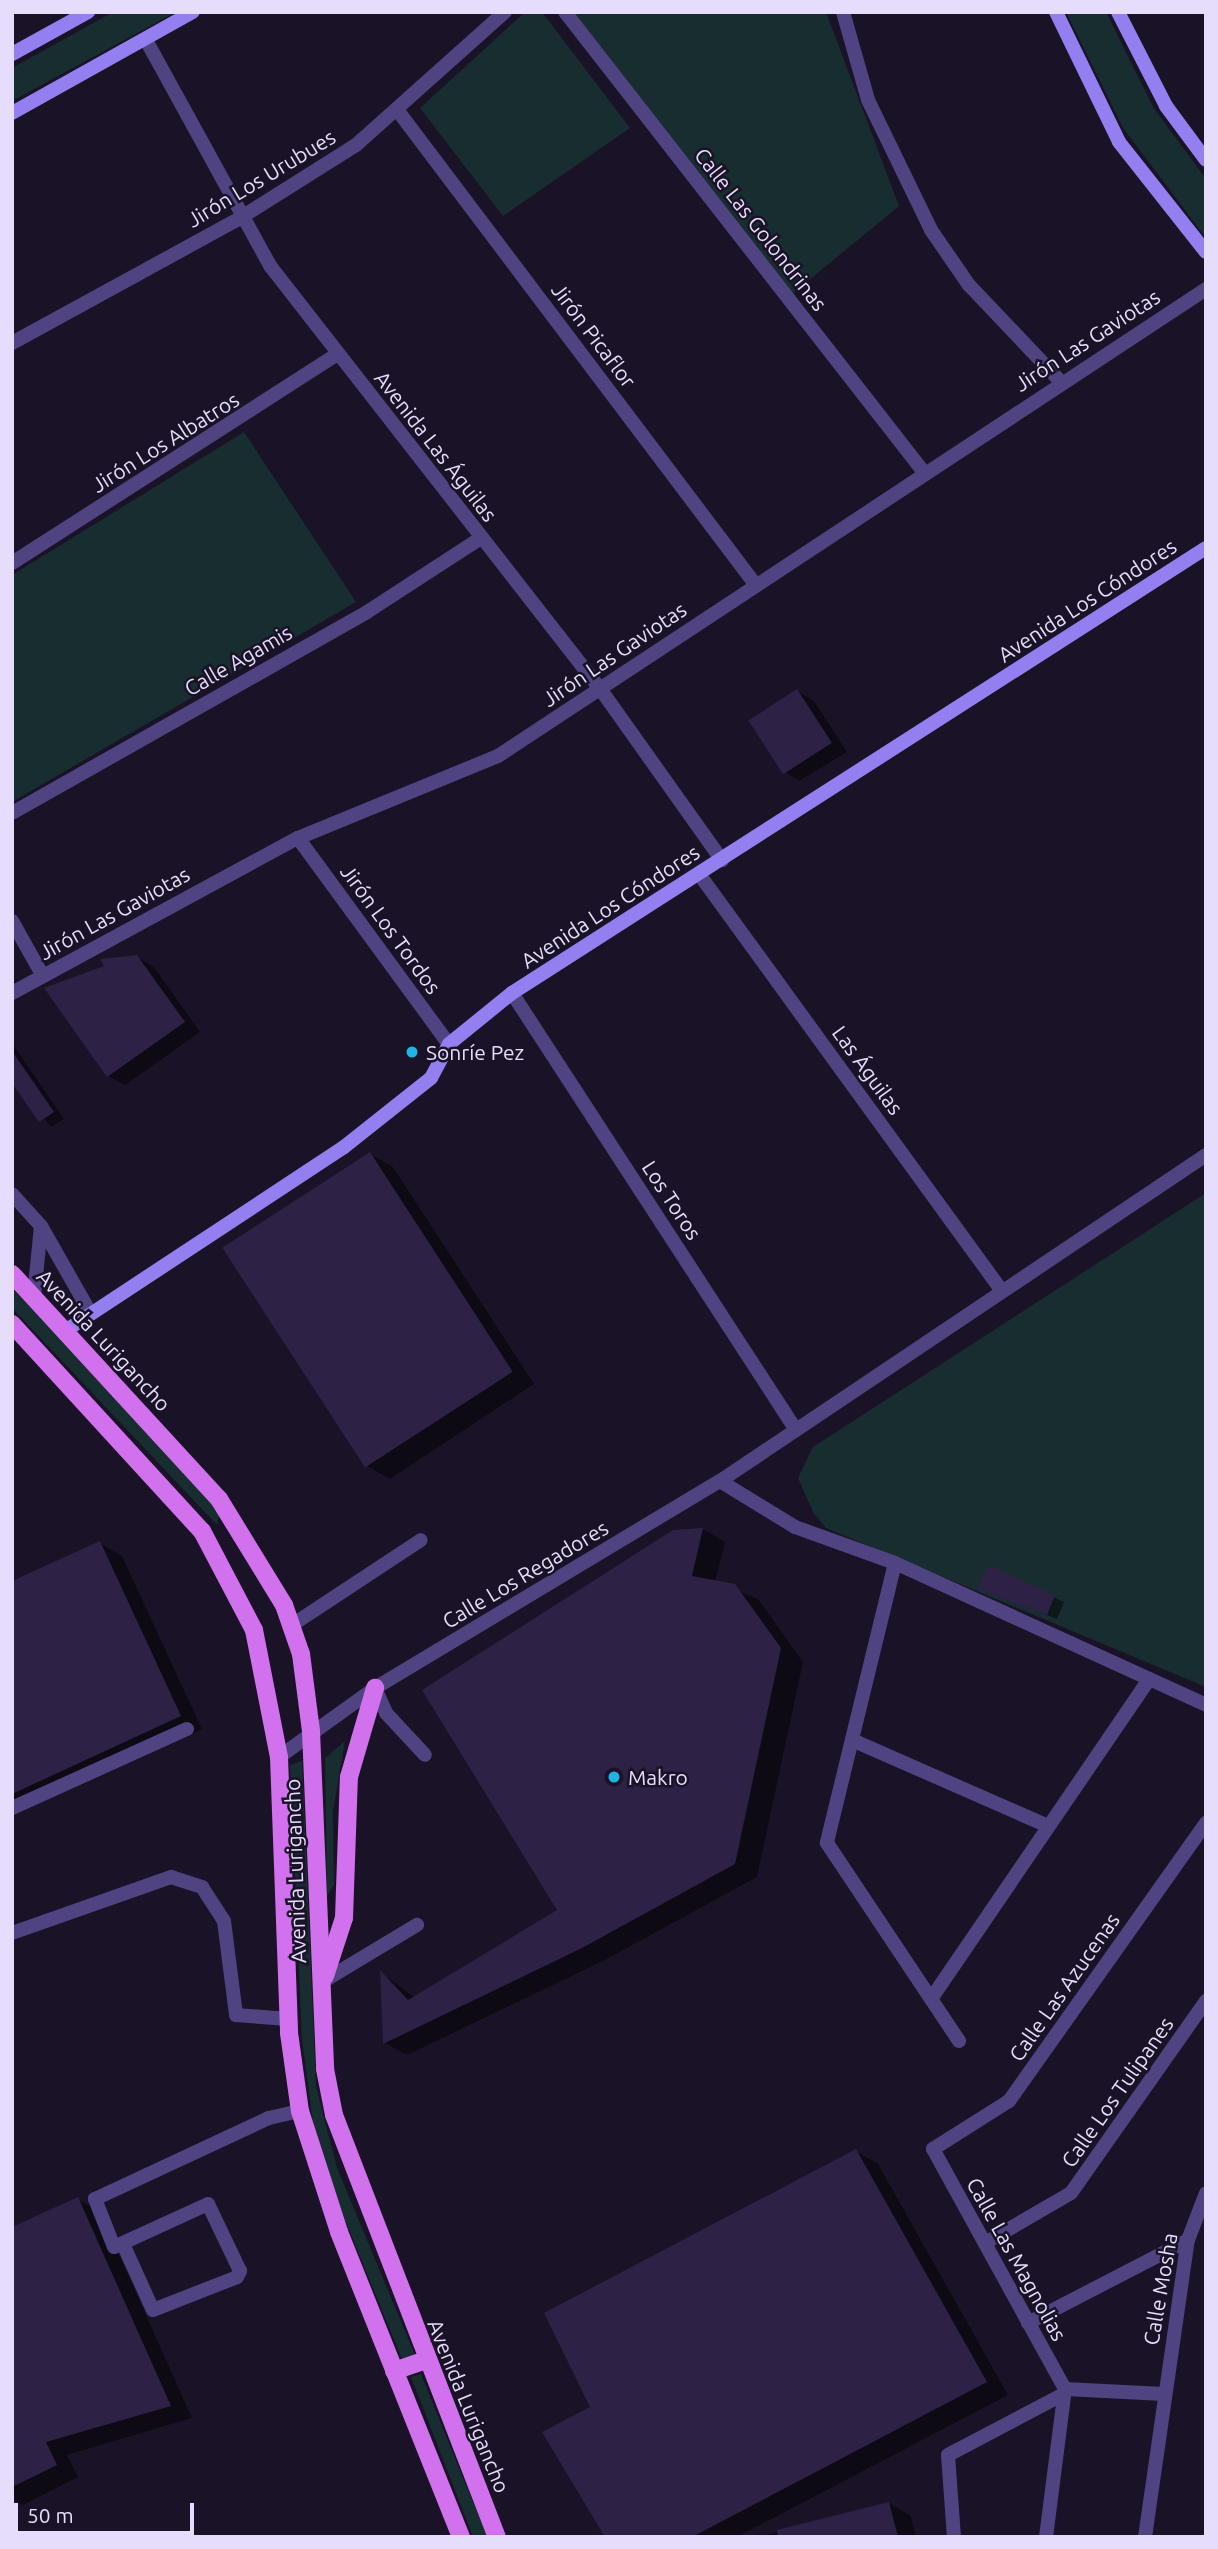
<!DOCTYPE html>
<html>
<head>
<meta charset="utf-8">
<style>
	body { margin:0 }
	#map { position:relative; width:1218px; height:2549px; overflow:hidden; background:#1a1327; font-family:Ubuntu,sans-serif }
	div>[style] { position:absolute }
	.green>* { inset:0; background:#172d30 }
	.shadow>* { inset:0; background:#0007 }
	.building>* { inset:0; background:#2e2146; transform-origin:0 0 }
	.service>* { height:14px; margin:-7px; padding:0 7px; transform-origin:7px; border-radius:7px; background:#4f4481 }
	.minor>* { height:14px; margin:-7px; padding:0 7px; transform-origin:7px; border-radius:7px; background:#4f4481 }
	.secondary>* { height:14px; margin:-7px; padding:0 7px; transform-origin:7px; border-radius:7px; background:#937ff0 }
	.primary>* { height:18px; margin:-9px; padding:0 9px; transform-origin:9px; border-radius:9px; background:#d271ee }
	.dots>* { width:19px; height:19px; translate:-50% -50%; box-sizing:border-box; border:4px solid #1a1327; border-radius:50% }
	span { translate:-50% -50%; white-space:nowrap; text-align:center; line-height:1.15; -webkit-text-stroke:5px #1a1327; paint-order:stroke }
	.street-label { font-size:21px; color:#e5ddfb }
	.poi-label { font-size:21px; color:#e5ddfb }
	.left { translate:0 -50%; text-align:left }
	.frame { position:absolute; inset:0; border:14px solid #e5ddfb; pointer-events:none }
	.scale { position:absolute; left:14px; top:2503px; width:180px; height:32px; box-sizing:border-box; border:4px solid #e5ddfb; border-top:0; padding-left:9px; font-size:21px; line-height:24px; white-space:nowrap; color:#e5ddfb; -webkit-text-stroke:5px #1a1327; paint-order:stroke }
</style>
</head>
<body>
<div id="map">
	<div class="green">
		<div style="clip-path:polygon(113px 12px,176px 12px,12px 101px,12px 68px)"></div>
		<div style="clip-path:polygon(525px 12px,542px 12px,630px 128px,503px 216px,420px 108px)"></div>
		<div style="clip-path:polygon(572px 12px,826px 12px,899px 206px,791px 295px)"></div>
		<div style="clip-path:polygon(1066px 12px,1106px 12px,1153px 107px,1206px 179px,1206px 238px,1123px 128px)"></div>
		<div style="clip-path:polygon(244px 432px,356px 602px,12px 802px,12px 575px)"></div>
		<div style="clip-path:polygon(1206px 1193px,1206px 1687px,826px 1528px,814px 1514px,798px 1478px,813px 1447px)"></div>
		<div style="clip-path:polygon(12px 1288px,220px 1511px,217px 1525px,12px 1308px)"></div>
		<div style="clip-path:polygon(345px 1741px,333px 1811px,334px 1885px,327px 1896px,325px 1758px)"></div>
		<div style="clip-path:polygon(302px 1761px,316px 2086px,337px 2168px,415px 2355px,402px 2359px,325px 2171px,314px 2129px,302px 2040px,290px 1765px)"></div>
		<div style="clip-path:polygon(421px 2374px,465px 2483px,488px 2537px,473px 2537px,411px 2377px)"></div>
	</div>
	<div class="shadow">
		<div style="clip-path:polygon(797px 691px,814px 701px,847px 752px,799px 781px,783px 771px)"></div>
		<div style="clip-path:polygon(137px 957px,154px 967px,200px 1032px,125px 1085px,108px 1076px)"></div>
		<div style="clip-path:polygon(12px 1043px,64px 1119px,51px 1127px,12px 1080px)"></div>
		<div style="clip-path:polygon(370px 1154px,393px 1167px,534px 1384px,390px 1479px,367px 1466px)"></div>
		<div style="clip-path:polygon(703px 1529px,725px 1542px,715px 1582px,758px 1599px,803px 1662px,757px 1877px,605px 1960px,407px 2055px,385px 2043px,382px 1973px,415px 1998px,559px 1911px,673px 1532px)"></div>
		<div style="clip-path:polygon(100px 1543px,122px 1556px,202px 1729px,20px 1812px,12px 1808px,12px 1583px)"></div>
		<div style="clip-path:polygon(989px 1567px,1064px 1602px,1057px 1619px,980px 1589px)"></div>
		<div style="clip-path:polygon(856px 2151px,878px 2164px,1008px 2395px,737px 2537px,607px 2537px,592px 2408px)"></div>
		<div style="clip-path:polygon(77px 2199px,100px 2212px,192px 2418px,67px 2455px,78px 2477px,23px 2505px,12px 2499px,12px 2227px)"></div>
		<div style="clip-path:polygon(889px 2503px,911px 2516px,916px 2537px,758px 2537px)"></div>
	</div>
	<div class="building">
		<div style="left:797px;top:689px;width:64px;height:58px;rotate:57deg"></div>
		<div style="clip-path:polygon(137px 955px,185px 1022px,107px 1077px,44px 988px,104px 966px,100px 959px)"></div>
		<div style="clip-path:polygon(12px 1051px,54px 1112px,39px 1122px,12px 1083px)"></div>
		<div style="left:370px;top:1152px;width:262px;height:176px;rotate:57deg"></div>
		<div style="clip-path:polygon(703px 1528px,692px 1576px,735px 1584px,781px 1648px,735px 1864px,582px 1948px,383px 2044px,380px 1970px,408px 2000px,557px 1910px,422px 1690px,673px 1530px)"></div>
		<div style="clip-path:polygon(100px 1541px,181px 1716px,12px 1794px,12px 1581px)"></div>
		<div style="clip-path:polygon(988px 1565px,1055px 1595px,1047px 1615px,977px 1589px)"></div>
		<div style="clip-path:polygon(856px 2149px,987px 2382px,692px 2537px,605px 2537px,542px 2432px,590px 2407px,544px 2313px)"></div>
		<div style="clip-path:polygon(78px 2197px,171px 2406px,46px 2442px,57px 2465px,12px 2487px,12px 2227px)"></div>
		<div style="clip-path:polygon(889px 2502px,898px 2537px,778px 2537px,777px 2530px)"></div>
	</div>
	<div class="service">
		<div style="left:12px;top:1194px;width:43px;rotate:47.8deg"></div>
		<div style="left:41px;top:1226px;width:101px;rotate:60.4deg"></div>
		<div style="left:34px;top:1297px;width:71px;rotate:-84.4deg"></div>
		<div style="left:292px;top:1625px;width:154px;rotate:-33.4deg"></div>
		<div style="left:375px;top:1688px;width:27px;rotate:66deg"></div>
		<div style="left:386px;top:1713px;width:57px;rotate:47.1deg"></div>
		<div style="left:12px;top:1808px;width:192px;rotate:-24.3deg"></div>
		<div style="left:12px;top:1933px;width:169px;rotate:-19.4deg"></div>
		<div style="left:171px;top:1877px;width:33px;rotate:18deg"></div>
		<div style="left:202px;top:1887px;width:40px;rotate:57.1deg"></div>
		<div style="left:224px;top:1921px;width:95px;rotate:82.7deg"></div>
		<div style="left:236px;top:2015px;width:52px;rotate:4.4deg"></div>
		<div style="left:322px;top:1982px;width:111px;rotate:-31deg"></div>
		<div style="left:123px;top:2244px;width:72px;rotate:65.6deg"></div>
		<div style="left:153px;top:2310px;width:90px;rotate:-21.4deg"></div>
		<div style="left:237px;top:2277px;width:7px;rotate:-63deg"></div>
		<div style="left:240px;top:2271px;width:74px;rotate:-115.5deg"></div>
		<div style="left:208px;top:2204px;width:103px;rotate:155.4deg"></div>
		<div style="left:114px;top:2247px;width:52px;rotate:-111.6deg"></div>
		<div style="left:95px;top:2199px;width:192px;rotate:-25deg"></div>
		<div style="left:269px;top:2118px;width:32px;rotate:-13deg"></div>
	</div>
	<div class="minor">
		<div style="left:565px;top:12px;width:582px;rotate:52.05deg"></div>
		<div style="left:843px;top:12px;width:91px;rotate:74.1deg"></div>
		<div style="left:868px;top:100px;width:144px;rotate:64.1deg"></div>
		<div style="left:931px;top:230px;width:67px;rotate:55.4deg"></div>
		<div style="left:969px;top:285px;width:132px;rotate:46.5deg"></div>
		<div style="left:146px;top:40px;width:259px;rotate:61.2deg"></div>
		<div style="left:271px;top:267px;width:536px;rotate:52.04deg"></div>
		<div style="left:601px;top:690px;width:209px;rotate:54.6deg"></div>
		<div style="left:398px;top:111px;width:593px;rotate:52.96deg"></div>
		<div style="left:12px;top:343px;width:260px;rotate:-28.7deg"></div>
		<div style="left:240px;top:218px;width:137px;rotate:-32.2deg"></div>
		<div style="left:356px;top:145px;width:200px;rotate:-41.8deg"></div>
		<div style="left:12px;top:563px;width:387px;rotate:-32.7deg"></div>
		<div style="left:12px;top:813px;width:408px;rotate:-29.5deg"></div>
		<div style="left:367px;top:612px;width:136px;rotate:-33deg"></div>
		<div style="left:298px;top:838px;width:255px;rotate:53.8deg"></div>
		<div style="left:699px;top:874px;width:515px;rotate:54deg"></div>
		<div style="left:12px;top:921px;width:63px;rotate:60.6deg"></div>
		<div style="left:12px;top:993px;width:325px;rotate:-28.5deg"></div>
		<div style="left:298px;top:838px;width:216px;rotate:-22.3deg"></div>
		<div style="left:498px;top:756px;width:848px;rotate:-33.41deg"></div>
		<div style="left:512px;top:993px;width:521px;rotate:56.98deg"></div>
		<div style="left:720px;top:1481px;width:88px;rotate:31.5deg"></div>
		<div style="left:795px;top:1527px;width:106px;rotate:19.8deg"></div>
		<div style="left:895px;top:1563px;width:342px;rotate:24.5deg"></div>
		<div style="left:895px;top:1563px;width:288px;rotate:103.7deg"></div>
		<div style="left:827px;top:1843px;width:238px;rotate:56.3deg"></div>
		<div style="left:852px;top:1740px;width:214px;rotate:23.7deg"></div>
		<div style="left:279px;top:1757px;width:118px;rotate:-35.7deg"></div>
		<div style="left:375px;top:1688px;width:402px;rotate:-31deg"></div>
		<div style="left:720px;top:1481px;width:585px;rotate:-33.85deg"></div>
		<div style="left:931px;top:1999px;width:387px;rotate:-55.7deg"></div>
		<div style="left:985px;top:2243px;width:99px;rotate:-30.2deg"></div>
		<div style="left:1071px;top:2193px;width:235px;rotate:-54.9deg"></div>
		<div style="left:1028px;top:2323px;width:180px;rotate:-27.4deg"></div>
		<div style="left:1065px;top:2389px;width:274px;rotate:-118.8deg"></div>
		<div style="left:933px;top:2149px;width:90px;rotate:-32.3deg"></div>
		<div style="left:1009px;top:2101px;width:341px;rotate:-54.7deg"></div>
		<div style="left:1065px;top:2389px;width:99px;rotate:2.9deg"></div>
		<div style="left:954px;top:2537px;width:82px;rotate:-94.2deg"></div>
		<div style="left:948px;top:2455px;width:129px;rotate:-27.8deg"></div>
		<div style="left:1046px;top:2537px;width:149px;rotate:-82.7deg"></div>
		<div style="left:1145px;top:2537px;width:300px;rotate:-81.8deg"></div>
		<div style="left:1188px;top:2240px;width:50px;rotate:-69deg"></div>
	</div>
	<div class="secondary">
		<div style="left:1056px;top:12px;width:144px;rotate:64.1deg"></div>
		<div style="left:1119px;top:142px;width:140px;rotate:51.7deg"></div>
		<div style="left:1118px;top:12px;width:106px;rotate:62.9deg"></div>
		<div style="left:1166px;top:106px;width:67px;rotate:53.5deg"></div>
		<div style="left:12px;top:54px;width:87px;rotate:-28.9deg"></div>
		<div style="left:12px;top:113px;width:207px;rotate:-29.2deg"></div>
		<div style="left:65px;top:1331px;width:334px;rotate:-33.4deg"></div>
		<div style="left:344px;top:1147px;width:111px;rotate:-38.4deg"></div>
		<div style="left:431px;top:1078px;width:38px;rotate:-62deg"></div>
		<div style="left:449px;top:1044px;width:81px;rotate:-39deg"></div>
		<div style="left:512px;top:993px;width:824px;rotate:-32.67deg"></div>
	</div>
	<div class="primary">
		<div style="left:12px;top:1274px;width:306px;rotate:47.4deg"></div>
		<div style="left:219px;top:1499px;width:124px;rotate:58.5deg"></div>
		<div style="left:284px;top:1605px;width:52px;rotate:70.9deg"></div>
		<div style="left:301px;top:1654px;width:78px;rotate:82.6deg"></div>
		<div style="left:311px;top:1731px;width:338px;rotate:87.6deg"></div>
		<div style="left:325px;top:2069px;width:47px;rotate:78.9deg"></div>
		<div style="left:334px;top:2115px;width:452px;rotate:68.9deg"></div>
		<div style="left:12px;top:1324px;width:281px;rotate:47.5deg"></div>
		<div style="left:202px;top:1531px;width:112px;rotate:62.3deg"></div>
		<div style="left:254px;top:1630px;width:129px;rotate:78.9deg"></div>
		<div style="left:279px;top:1757px;width:276px;rotate:87.9deg"></div>
		<div style="left:289px;top:2033px;width:79px;rotate:82deg"></div>
		<div style="left:300px;top:2111px;width:127px;rotate:72.1deg"></div>
		<div style="left:339px;top:2232px;width:328px;rotate:68.2deg"></div>
		<div style="left:325px;top:1976px;width:61px;rotate:-71.9deg"></div>
		<div style="left:344px;top:1918px;width:141px;rotate:-88deg"></div>
		<div style="left:349px;top:1777px;width:93px;rotate:-73.7deg"></div>
		<div style="left:394px;top:2371px;width:34px;rotate:-19deg"></div>
	</div>
	<div class="dots">
		<div style="left:412px;top:1052px;background:#20b3e5"></div>
		<div style="left:614px;top:1777px;background:#20b3e5"></div>
	</div>
	<div class="street-label">
		<span style="left:261px;top:178px;rotate:-31deg">Jirón Los Urubues</span>
		<span style="left:761px;top:229px;rotate:52deg">Calle Las Golondrinas</span>
		<span style="left:594px;top:335px;rotate:53deg">Jirón Picaflor</span>
		<span style="left:1087px;top:340px;rotate:-33deg">Jirón Las Gaviotas</span>
		<span style="left:165px;top:442px;rotate:-32deg">Jirón Los Albatros</span>
		<span style="left:436px;top:446px;rotate:52deg">Avenida Las Águilas</span>
		<span style="left:1087px;top:600px;rotate:-33deg">Avenida Los Cóndores</span>
		<span style="left:614px;top:654px;rotate:-34deg">Jirón Las Gaviotas</span>
		<span style="left:238px;top:660px;rotate:-30deg">Calle Agamis</span>
		<span style="left:610px;top:906px;rotate:-33deg">Avenida Los Cóndores</span>
		<span style="left:114px;top:913px;rotate:-29deg">Jirón Las Gaviotas</span>
		<span style="left:391px;top:929px;rotate:54deg">Jirón Los Tordos</span>
		<span style="left:868px;top:1070px;rotate:54deg">Las Águilas</span>
		<span style="left:672px;top:1200px;rotate:57deg">Los Toros</span>
		<span style="left:104px;top:1340px;rotate:47deg">Avenida Lurigancho</span>
		<span style="left:525px;top:1574px;rotate:-31deg">Calle Los Regadores</span>
		<span style="left:295px;top:1871px;rotate:-92deg">Avenida Lurigancho</span>
		<span style="left:1064px;top:1987px;rotate:-55deg">Calle Las Azucenas</span>
		<span style="left:1117px;top:2092px;rotate:-55deg">Calle Los Tulipanes</span>
		<span style="left:1017px;top:2259px;rotate:61deg">Calle Las Magnolias</span>
		<span style="left:1160px;top:2289px;rotate:-80deg">Calle Mosha</span>
		<span style="left:469px;top:2406px;rotate:68deg">Avenida Lurigancho</span>
	</div>
	<div class="poi-label">
		<span class="left" style="left:426px;top:1052px">Sonríe Pez</span>
		<span class="left" style="left:628px;top:1777px">Makro</span>
	</div>
	<div class="frame"></div>
	<div class="scale">50 m</div>
</div>
</body>
</html>
